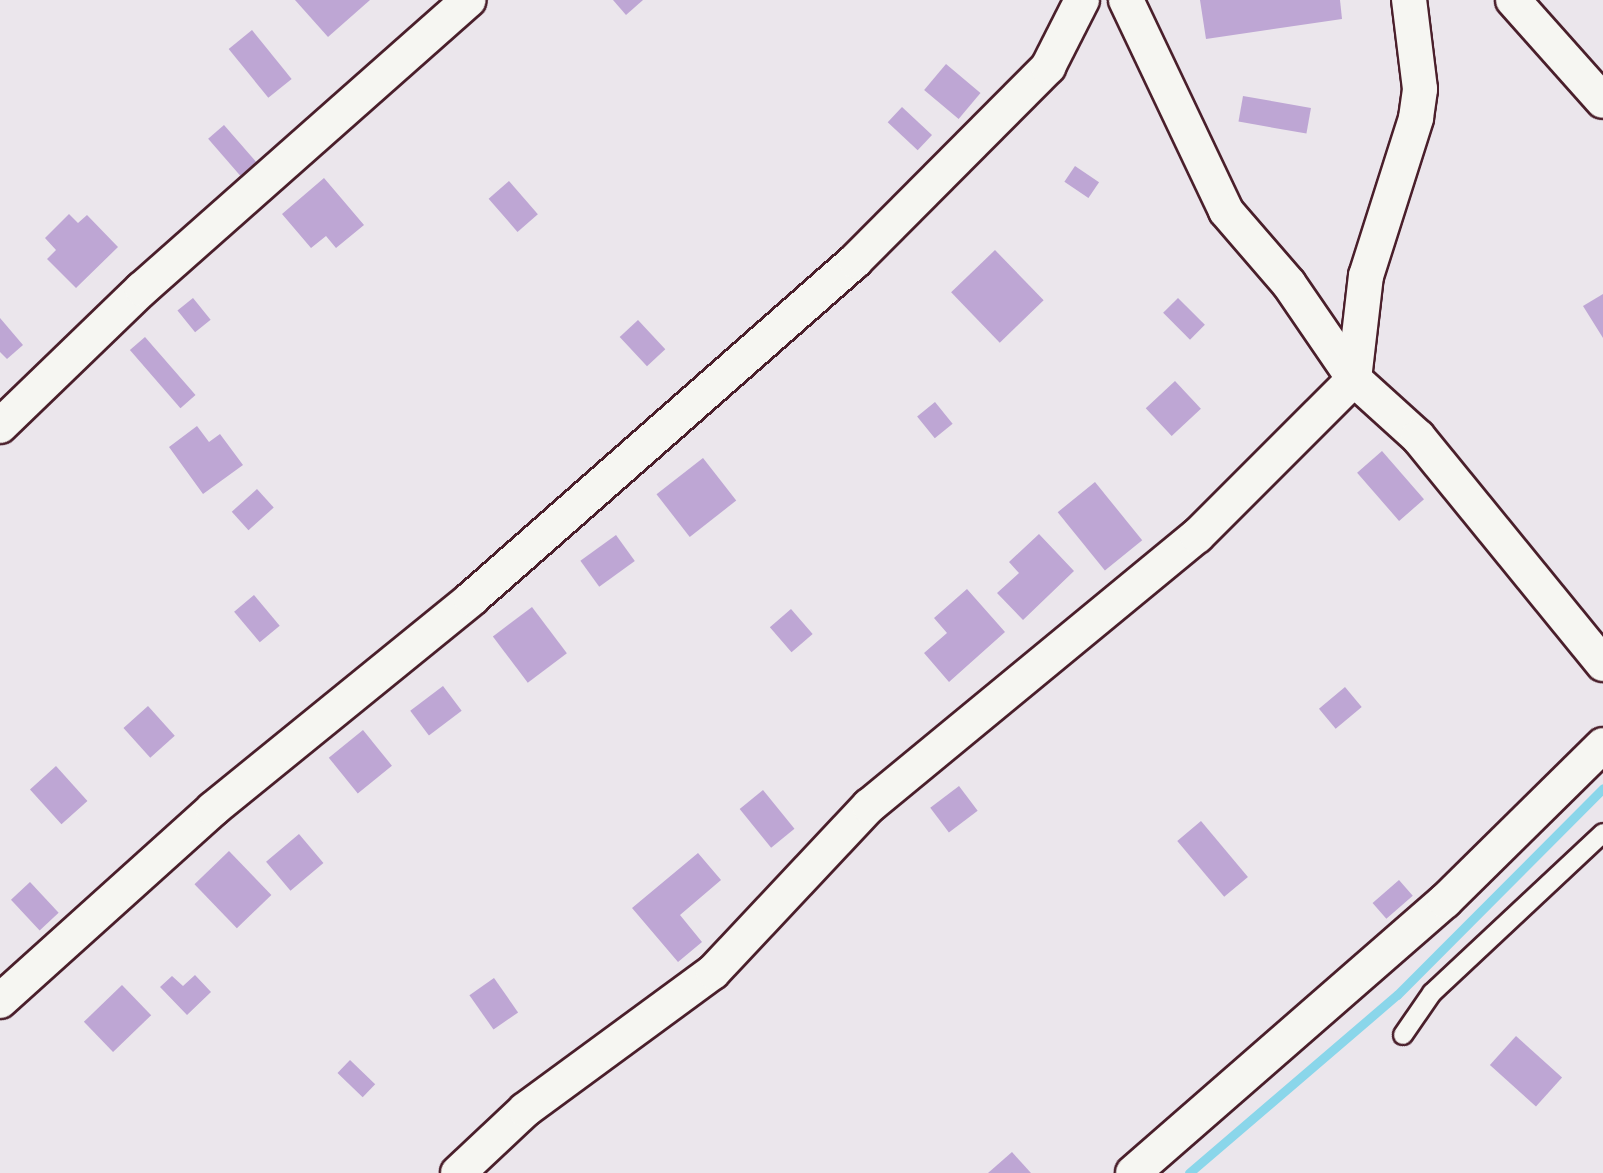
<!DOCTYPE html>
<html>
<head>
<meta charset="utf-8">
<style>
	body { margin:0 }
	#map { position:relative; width:1603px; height:1173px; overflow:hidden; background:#ebe6ec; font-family:"Playpen Sans",sans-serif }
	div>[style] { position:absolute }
	.stream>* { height:9px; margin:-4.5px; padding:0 4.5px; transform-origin:4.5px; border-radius:4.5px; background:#8ad6ea }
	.building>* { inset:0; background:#bea6d4; transform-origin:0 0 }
	.roads { filter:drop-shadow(2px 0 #4a1f2b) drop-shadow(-2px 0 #4a1f2b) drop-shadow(0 2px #4a1f2b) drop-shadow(0 -2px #4a1f2b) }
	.lane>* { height:18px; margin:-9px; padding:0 9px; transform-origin:9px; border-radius:9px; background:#f6f6f2 }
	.street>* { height:34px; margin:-17px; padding:0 17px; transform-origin:17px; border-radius:17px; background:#f6f6f2 }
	span { translate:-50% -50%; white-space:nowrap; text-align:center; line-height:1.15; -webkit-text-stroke:6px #f6f6f2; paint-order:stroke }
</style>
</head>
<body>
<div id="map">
	<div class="stream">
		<div style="left:1189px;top:1173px;width:274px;rotate:-40.6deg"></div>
		<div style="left:1397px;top:995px;width:292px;rotate:-45.1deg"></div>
	</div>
	<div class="building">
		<div style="clip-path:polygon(295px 0,370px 0,328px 37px)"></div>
		<div style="clip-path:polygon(613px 0,643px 0,626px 15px)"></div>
		<div style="clip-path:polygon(1200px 0,1340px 0,1342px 19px,1206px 39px)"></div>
		<div style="left:252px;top:30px;width:63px;height:30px;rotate:51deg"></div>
		<div style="left:946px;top:64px;width:45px;height:34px;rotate:40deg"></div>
		<div style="left:1243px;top:96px;width:69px;height:26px;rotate:10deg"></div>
		<div style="left:902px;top:107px;width:41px;height:21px;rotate:43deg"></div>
		<div style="left:224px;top:125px;width:49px;height:21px;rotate:49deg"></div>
		<div style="left:1075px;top:166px;width:29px;height:19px;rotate:34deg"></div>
		<div style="clip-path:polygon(324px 178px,364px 225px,336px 248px,326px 236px,311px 248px,282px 214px)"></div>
		<div style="left:509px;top:181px;width:44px;height:27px;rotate:49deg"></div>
		<div style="clip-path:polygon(69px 214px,78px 223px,87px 215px,118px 247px,76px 288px,47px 259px,56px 250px,45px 238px)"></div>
		<div style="left:995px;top:250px;width:70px;height:61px;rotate:46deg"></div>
		<div style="clip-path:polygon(1603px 294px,1603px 338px,1583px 306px)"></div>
		<div style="left:193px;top:298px;width:28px;height:20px;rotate:51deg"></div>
		<div style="left:1178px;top:298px;width:38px;height:21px;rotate:45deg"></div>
		<div style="clip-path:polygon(0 318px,23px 345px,7px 359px,0 352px)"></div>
		<div style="left:638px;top:320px;width:40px;height:25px;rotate:47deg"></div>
		<div style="left:145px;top:337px;width:77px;height:20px;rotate:49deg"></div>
		<div style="left:1175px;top:381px;width:38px;height:40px;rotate:47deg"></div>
		<div style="left:935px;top:402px;width:28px;height:23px;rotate:51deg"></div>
		<div style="clip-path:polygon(197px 426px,209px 442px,220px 434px,243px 465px,203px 494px,169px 447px)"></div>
		<div style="left:1382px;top:451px;width:64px;height:33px;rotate:49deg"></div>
		<div style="left:703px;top:458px;width:54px;height:59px;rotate:52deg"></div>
		<div style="left:1095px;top:482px;width:75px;height:48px;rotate:51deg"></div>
		<div style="left:257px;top:489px;width:25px;height:34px;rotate:48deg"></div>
		<div style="clip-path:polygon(1039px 534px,1074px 571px,1023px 620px,997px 593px,1019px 573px,1009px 562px)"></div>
		<div style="left:616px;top:535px;width:32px;height:44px;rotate:54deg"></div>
		<div style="clip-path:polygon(967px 589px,1005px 632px,949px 682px,924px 653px,947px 633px,934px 618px)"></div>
		<div style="left:254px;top:595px;width:40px;height:26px;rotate:50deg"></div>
		<div style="left:532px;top:607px;width:58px;height:49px;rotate:53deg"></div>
		<div style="left:791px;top:609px;width:33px;height:28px;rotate:49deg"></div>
		<div style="left:443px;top:686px;width:31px;height:41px;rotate:53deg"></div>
		<div style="left:1345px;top:687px;width:26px;height:34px;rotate:50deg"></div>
		<div style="left:148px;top:706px;width:40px;height:33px;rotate:48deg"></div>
		<div style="left:363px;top:730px;width:46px;height:44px;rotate:51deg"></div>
		<div style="left:56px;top:766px;width:47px;height:35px;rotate:48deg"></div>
		<div style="left:959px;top:786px;width:31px;height:36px;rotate:53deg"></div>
		<div style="left:763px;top:790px;width:50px;height:30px;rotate:51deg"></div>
		<div style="left:1201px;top:821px;width:73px;height:31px;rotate:50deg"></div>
		<div style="left:299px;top:834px;width:38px;height:43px;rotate:50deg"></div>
		<div style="left:229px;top:851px;width:61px;height:48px;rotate:46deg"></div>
		<div style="clip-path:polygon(698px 853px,721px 880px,680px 915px,702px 942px,678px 962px,632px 908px)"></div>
		<div style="left:1399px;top:880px;width:21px;height:35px;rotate:49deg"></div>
		<div style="left:30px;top:882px;width:42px;height:26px;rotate:47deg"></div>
		<div style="clip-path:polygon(195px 975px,211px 992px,187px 1015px,160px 987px,172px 976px,183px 986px)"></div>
		<div style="left:494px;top:978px;width:42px;height:30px;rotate:55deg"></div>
		<div style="left:122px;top:985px;width:42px;height:53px;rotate:46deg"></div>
		<div style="left:1516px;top:1036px;width:62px;height:39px;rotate:42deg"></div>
		<div style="left:350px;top:1060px;width:35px;height:18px;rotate:44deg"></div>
		<div style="clip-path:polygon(1012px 1152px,1031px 1173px,988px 1173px)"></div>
	</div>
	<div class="roads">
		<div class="lane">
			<div style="left:1403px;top:1035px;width:51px;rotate:-55.4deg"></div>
			<div style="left:1432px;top:993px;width:234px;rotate:-43.1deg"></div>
		</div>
		<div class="street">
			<div style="left:1126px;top:0;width:233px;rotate:64.6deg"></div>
			<div style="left:1226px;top:211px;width:96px;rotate:49.2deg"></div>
			<div style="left:1289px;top:284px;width:115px;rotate:55.6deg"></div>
			<div style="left:1354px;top:379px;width:86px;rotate:42.2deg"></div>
			<div style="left:1418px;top:437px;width:293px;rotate:50.8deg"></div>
			<div style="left:1513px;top:0;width:135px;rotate:48.3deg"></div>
			<div style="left:0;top:426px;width:197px;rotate:-44deg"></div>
			<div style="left:142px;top:289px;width:436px;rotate:-41.5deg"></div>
			<div style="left:0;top:1001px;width:287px;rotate:-42deg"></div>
			<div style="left:213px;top:809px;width:333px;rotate:-39.1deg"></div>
			<div style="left:471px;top:599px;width:512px;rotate:-41.35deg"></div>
			<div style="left:855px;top:261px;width:274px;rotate:-45.1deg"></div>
			<div style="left:1048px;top:67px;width:75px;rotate:-63.1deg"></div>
			<div style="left:458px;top:1173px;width:92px;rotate:-43.2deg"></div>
			<div style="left:525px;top:1110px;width:233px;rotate:-36.3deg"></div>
			<div style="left:713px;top:972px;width:228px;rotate:-46.8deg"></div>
			<div style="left:869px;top:806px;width:425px;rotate:-39.5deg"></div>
			<div style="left:1197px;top:536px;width:222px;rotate:-45deg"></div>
			<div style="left:1354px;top:379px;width:104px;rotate:-83.4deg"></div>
			<div style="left:1366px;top:276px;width:166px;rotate:-72.4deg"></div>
			<div style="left:1416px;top:118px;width:29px;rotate:-82deg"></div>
			<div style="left:1420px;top:89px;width:90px;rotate:-97deg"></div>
			<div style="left:1133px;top:1173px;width:414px;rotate:-41.1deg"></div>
			<div style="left:1445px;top:901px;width:222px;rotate:-44.6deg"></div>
		</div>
	</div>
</div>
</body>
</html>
